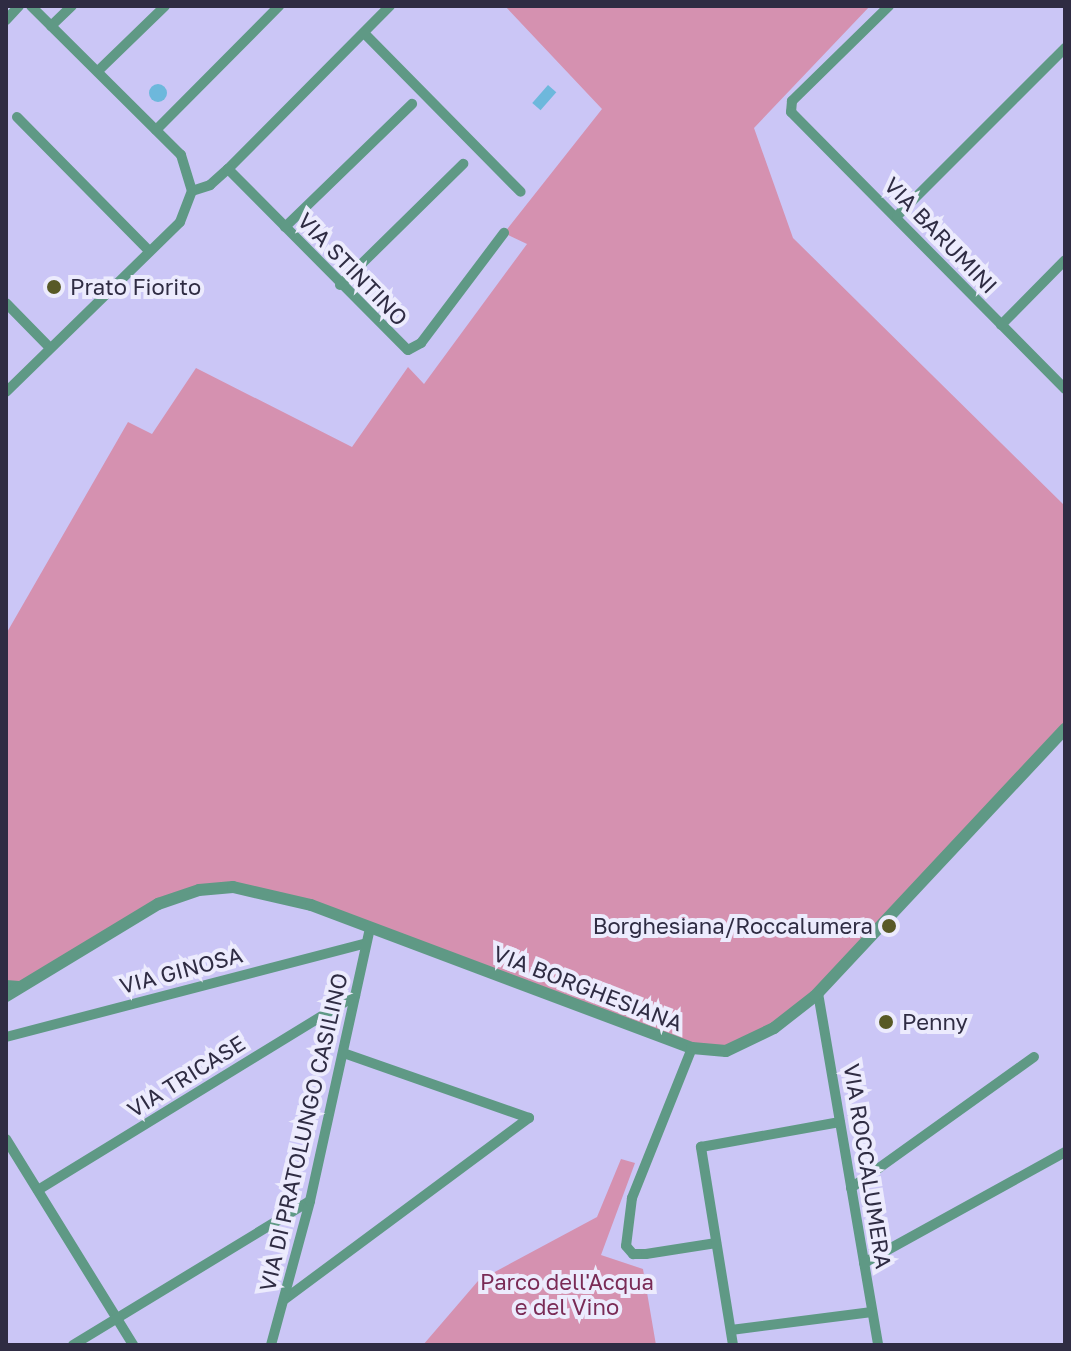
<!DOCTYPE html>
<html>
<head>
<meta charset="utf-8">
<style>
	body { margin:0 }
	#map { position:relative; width:1071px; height:1351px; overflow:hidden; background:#cbc6f6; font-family:"Golos Text",sans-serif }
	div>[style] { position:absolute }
	.green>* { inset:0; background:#d591b0 }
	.water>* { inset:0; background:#6db8dc; transform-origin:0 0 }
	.round { border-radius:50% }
	.minor>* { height:10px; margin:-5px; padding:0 5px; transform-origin:5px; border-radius:5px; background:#5f9985 }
	.tertiary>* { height:12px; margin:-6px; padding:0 6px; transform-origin:6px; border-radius:6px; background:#5f9985 }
	.dots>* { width:22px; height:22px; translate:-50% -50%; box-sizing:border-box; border:4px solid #ecebfd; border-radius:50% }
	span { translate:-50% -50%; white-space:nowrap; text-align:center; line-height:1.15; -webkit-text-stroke:8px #ecebfd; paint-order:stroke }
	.street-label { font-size:22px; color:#2f2c43 }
	.poi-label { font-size:22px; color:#2f2c43 }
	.left { translate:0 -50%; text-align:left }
	.right { translate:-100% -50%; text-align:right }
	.park-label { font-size:22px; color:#7a2b56 }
	.frame { position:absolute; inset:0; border:8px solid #2f2c43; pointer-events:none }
</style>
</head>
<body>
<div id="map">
	<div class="green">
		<div style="clip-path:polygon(505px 6px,870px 6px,754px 128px,793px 238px,1065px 506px,1065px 725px,801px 1009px,715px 1052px,254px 890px,186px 894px,6px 996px,6px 634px,128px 422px,152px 434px,196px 368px,352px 447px,408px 367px,424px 384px,527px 244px,504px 233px,602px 109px)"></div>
		<div style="clip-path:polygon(621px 1159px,635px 1163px,601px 1255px,643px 1269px,656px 1345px,423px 1345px,478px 1281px,597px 1217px)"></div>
	</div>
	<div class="water">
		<div class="round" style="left:149px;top:84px;width:18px;height:18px"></div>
		<div style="left:548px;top:85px;width:11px;height:24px;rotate:41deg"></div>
	</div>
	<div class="minor">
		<div style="left:889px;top:6px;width:136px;rotate:135.6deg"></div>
		<div style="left:792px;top:101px;width:11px;rotate:95deg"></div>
		<div style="left:791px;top:112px;width:390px;rotate:45.3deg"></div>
		<div style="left:6px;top:20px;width:19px;rotate:-47deg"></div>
		<div style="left:51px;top:26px;width:29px;rotate:-44deg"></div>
		<div style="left:364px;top:33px;width:223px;rotate:45.4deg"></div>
		<div style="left:98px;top:71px;width:93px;rotate:-44.1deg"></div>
		<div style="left:17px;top:117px;width:188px;rotate:45.4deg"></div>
		<div style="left:156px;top:130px;width:175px;rotate:-45.2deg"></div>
		<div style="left:228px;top:169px;width:230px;rotate:-45.2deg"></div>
		<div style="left:192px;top:191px;width:19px;rotate:-18deg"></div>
		<div style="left:210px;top:185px;width:24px;rotate:-42deg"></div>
		<div style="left:228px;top:169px;width:255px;rotate:45.2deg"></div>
		<div style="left:408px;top:350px;width:15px;rotate:-28deg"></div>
		<div style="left:421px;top:343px;width:138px;rotate:-53deg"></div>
		<div style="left:897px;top:216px;width:238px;rotate:-45deg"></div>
		<div style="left:285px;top:227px;width:177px;rotate:-44.1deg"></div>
		<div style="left:340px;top:285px;width:173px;rotate:-44.5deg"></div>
		<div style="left:6px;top:303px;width:63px;rotate:45.6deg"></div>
		<div style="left:1001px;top:325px;width:91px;rotate:-45.4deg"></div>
		<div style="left:6px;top:392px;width:243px;rotate:-44.3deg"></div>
		<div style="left:180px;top:222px;width:33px;rotate:-69deg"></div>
		<div style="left:192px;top:191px;width:38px;rotate:-107deg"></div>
		<div style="left:181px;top:155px;width:211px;rotate:-135.2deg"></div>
		<div style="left:6px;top:985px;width:16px;rotate:4deg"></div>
		<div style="left:818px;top:993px;width:357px;rotate:80.3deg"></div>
		<div style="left:6px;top:1037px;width:372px;rotate:-14.6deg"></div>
		<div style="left:692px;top:1048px;width:162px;rotate:111.8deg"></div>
		<div style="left:632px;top:1198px;width:48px;rotate:97.1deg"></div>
		<div style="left:626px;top:1246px;width:11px;rotate:49deg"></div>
		<div style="left:633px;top:1254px;width:13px"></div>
		<div style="left:646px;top:1254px;width:71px;rotate:-8.9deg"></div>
		<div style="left:6px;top:1139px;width:242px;rotate:58.3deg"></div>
		<div style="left:851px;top:1188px;width:225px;rotate:-35.6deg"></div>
		<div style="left:38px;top:1190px;width:372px;rotate:-31.5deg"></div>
		<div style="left:864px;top:1263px;width:230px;rotate:-28.9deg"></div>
		<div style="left:285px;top:1299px;width:304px;rotate:-36.6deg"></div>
		<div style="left:529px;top:1118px;width:197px;rotate:-160.7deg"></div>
		<div style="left:731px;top:1330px;width:142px;rotate:-7.3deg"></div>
		<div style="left:73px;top:1345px;width:277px;rotate:-31.3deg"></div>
		<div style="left:271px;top:1345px;width:149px;rotate:-74.8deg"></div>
		<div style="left:310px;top:1201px;width:280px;rotate:-77.6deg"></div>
		<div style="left:733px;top:1345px;width:201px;rotate:-99.2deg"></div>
		<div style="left:701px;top:1147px;width:141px;rotate:-10.2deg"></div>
	</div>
	<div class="tertiary">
		<div style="left:6px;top:996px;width:178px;rotate:-31.2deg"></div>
		<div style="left:158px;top:904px;width:43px;rotate:-18.9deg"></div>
		<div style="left:199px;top:890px;width:34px;rotate:-5deg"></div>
		<div style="left:233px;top:887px;width:80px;rotate:13deg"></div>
		<div style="left:311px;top:905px;width:407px;rotate:20.6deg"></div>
		<div style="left:692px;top:1048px;width:34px;rotate:5deg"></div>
		<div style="left:726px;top:1051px;width:53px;rotate:-25.6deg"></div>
		<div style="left:774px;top:1028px;width:52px;rotate:-38deg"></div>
		<div style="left:815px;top:996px;width:366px;rotate:-46.9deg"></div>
	</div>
	<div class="dots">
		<div style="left:54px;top:287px;background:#585926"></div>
		<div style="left:889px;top:926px;background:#585926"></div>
		<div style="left:886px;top:1022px;background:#585926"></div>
	</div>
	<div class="street-label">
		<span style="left:941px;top:235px;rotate:46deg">VIA BARUMINI</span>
		<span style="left:353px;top:269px;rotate:46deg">VIA STINTINO</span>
		<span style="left:181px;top:970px;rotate:-15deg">VIA GINOSA</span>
		<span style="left:588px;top:988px;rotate:21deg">VIA BORGHESIANA</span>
		<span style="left:186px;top:1076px;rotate:-32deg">VIA TRICASE</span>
		<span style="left:303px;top:1132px;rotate:-77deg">VIA DI PRATOLUNGO CASILINO</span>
		<span style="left:868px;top:1166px;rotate:81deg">VIA ROCCALUMERA</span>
	</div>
	<div class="poi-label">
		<span class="left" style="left:70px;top:287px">Prato Fiorito</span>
		<span class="right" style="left:873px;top:926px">Borghesiana/Roccalumera</span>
		<span class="left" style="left:902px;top:1022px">Penny</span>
	</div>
	<div class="park-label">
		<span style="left:567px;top:1294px">Parco dell'Acqua<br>e del Vino</span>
	</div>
	<div class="frame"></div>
</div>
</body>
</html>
